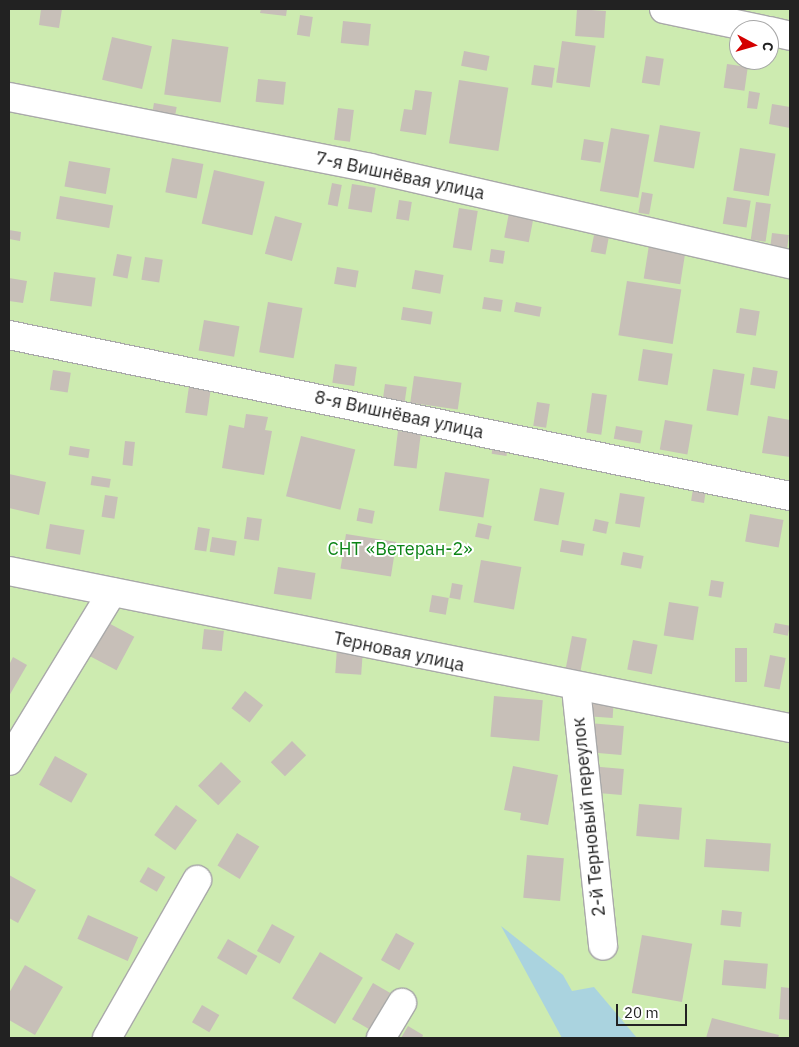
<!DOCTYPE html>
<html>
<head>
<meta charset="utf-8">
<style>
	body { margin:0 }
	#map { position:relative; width:799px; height:1047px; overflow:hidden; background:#f2efe9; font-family:"IBM Plex Sans",sans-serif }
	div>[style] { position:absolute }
	.grass>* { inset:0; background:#cdebb0 }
	.water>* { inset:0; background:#aad3df }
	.building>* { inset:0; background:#c7bfb8; transform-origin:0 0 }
	.roads { filter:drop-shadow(1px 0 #a9a9a9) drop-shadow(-1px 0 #a9a9a9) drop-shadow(0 1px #a9a9a9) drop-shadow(0 -1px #a9a9a9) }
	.minor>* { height:28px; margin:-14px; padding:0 14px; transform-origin:14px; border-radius:14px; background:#fff }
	span { translate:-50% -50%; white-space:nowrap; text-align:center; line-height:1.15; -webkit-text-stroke:4px #fff; paint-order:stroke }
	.street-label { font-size:18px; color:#222 }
	.park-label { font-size:18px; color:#0c8416 }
	.frame { position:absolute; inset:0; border:10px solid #222; pointer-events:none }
	.north { position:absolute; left:729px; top:20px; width:50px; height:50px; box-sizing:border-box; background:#fff; border:1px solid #a7a7a7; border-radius:50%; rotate:96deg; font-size:14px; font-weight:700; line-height:20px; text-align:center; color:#222 }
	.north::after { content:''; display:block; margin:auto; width:18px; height:22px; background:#d40000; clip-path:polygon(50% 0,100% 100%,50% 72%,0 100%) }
	.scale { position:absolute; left:616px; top:1004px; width:71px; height:22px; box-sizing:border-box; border:2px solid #222; border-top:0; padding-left:6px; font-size:15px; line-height:18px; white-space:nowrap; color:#222; -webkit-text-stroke:4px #fff; paint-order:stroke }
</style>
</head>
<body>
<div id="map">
	<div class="grass">
		<div style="clip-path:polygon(evenodd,9px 9px,790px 9px,790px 1038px,9px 1038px,9px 9px,739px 30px,769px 30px,769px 60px,739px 60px,739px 30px)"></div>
	</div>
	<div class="water">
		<div style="clip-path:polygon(501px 926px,563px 975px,572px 991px,594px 987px,637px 1038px,562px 1038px)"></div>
	</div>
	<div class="building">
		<div style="clip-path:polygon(41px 9px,62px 9px,59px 28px,39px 25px)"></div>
		<div style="clip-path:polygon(261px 9px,287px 9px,286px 16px,260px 13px)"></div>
		<div style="left:577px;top:9px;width:29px;height:27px;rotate:4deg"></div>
		<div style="left:300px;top:15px;width:13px;height:20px;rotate:9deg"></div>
		<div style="left:343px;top:21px;width:28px;height:22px;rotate:6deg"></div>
		<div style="left:112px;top:37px;width:41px;height:44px;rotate:13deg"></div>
		<div style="left:172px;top:39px;width:57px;height:56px;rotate:8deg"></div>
		<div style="left:562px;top:41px;width:34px;height:42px;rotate:8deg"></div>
		<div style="left:464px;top:51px;width:26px;height:15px;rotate:11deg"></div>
		<div style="left:646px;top:56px;width:18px;height:27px;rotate:9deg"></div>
		<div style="left:727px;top:64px;width:21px;height:24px;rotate:8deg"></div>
		<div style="left:534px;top:65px;width:21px;height:20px;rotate:8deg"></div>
		<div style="left:258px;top:79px;width:28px;height:23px;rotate:6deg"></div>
		<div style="left:459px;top:80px;width:50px;height:64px;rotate:9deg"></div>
		<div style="clip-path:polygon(415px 90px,432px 92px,426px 135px,400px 131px,404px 109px,412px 110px)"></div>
		<div style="clip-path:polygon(749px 91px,760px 93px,757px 109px,747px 108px)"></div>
		<div style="left:154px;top:103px;width:23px;height:14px;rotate:10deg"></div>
		<div style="clip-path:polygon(772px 104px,790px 107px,790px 128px,769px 124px)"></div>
		<div style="left:338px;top:108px;width:16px;height:32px;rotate:7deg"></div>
		<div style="left:660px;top:125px;width:41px;height:37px;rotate:10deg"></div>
		<div style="left:611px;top:128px;width:39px;height:64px;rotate:10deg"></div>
		<div style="left:584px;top:139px;width:20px;height:21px;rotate:9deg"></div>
		<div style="left:740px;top:148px;width:36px;height:43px;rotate:9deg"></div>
		<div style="left:172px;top:158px;width:32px;height:35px;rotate:11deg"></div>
		<div style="left:69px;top:161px;width:42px;height:26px;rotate:10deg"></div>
		<div style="left:214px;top:170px;width:52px;height:55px;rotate:13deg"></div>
		<div style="left:332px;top:183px;width:10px;height:22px;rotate:11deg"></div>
		<div style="left:352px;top:184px;width:24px;height:25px;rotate:9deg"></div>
		<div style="left:642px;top:192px;width:11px;height:21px;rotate:10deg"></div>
		<div style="left:60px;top:196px;width:54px;height:23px;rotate:10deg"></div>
		<div style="left:727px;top:197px;width:24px;height:27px;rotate:9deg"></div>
		<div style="left:399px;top:200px;width:13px;height:19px;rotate:9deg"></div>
		<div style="left:756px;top:202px;width:15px;height:38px;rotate:8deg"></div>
		<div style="left:459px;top:208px;width:19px;height:40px;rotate:9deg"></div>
		<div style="left:509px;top:213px;width:25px;height:25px;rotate:11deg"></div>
		<div style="left:275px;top:216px;width:28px;height:39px;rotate:15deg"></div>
		<div style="clip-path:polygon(9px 230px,21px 232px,20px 241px,9px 239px)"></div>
		<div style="left:772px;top:233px;width:17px;height:13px;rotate:7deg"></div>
		<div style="left:594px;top:235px;width:15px;height:17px;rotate:11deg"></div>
		<div style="left:649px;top:245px;width:37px;height:34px;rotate:9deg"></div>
		<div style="left:491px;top:249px;width:14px;height:13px;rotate:8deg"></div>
		<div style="left:117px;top:254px;width:15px;height:22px;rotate:11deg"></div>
		<div style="left:145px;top:257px;width:18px;height:23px;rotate:9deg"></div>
		<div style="left:337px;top:267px;width:22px;height:17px;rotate:10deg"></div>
		<div style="left:415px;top:270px;width:29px;height:19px;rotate:10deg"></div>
		<div style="left:54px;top:272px;width:42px;height:29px;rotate:8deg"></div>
		<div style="clip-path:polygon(9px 278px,27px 281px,23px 303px,9px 301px)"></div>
		<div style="left:627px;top:281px;width:55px;height:55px;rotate:9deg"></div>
		<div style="left:484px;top:297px;width:19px;height:12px;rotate:9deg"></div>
		<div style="left:268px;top:302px;width:35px;height:51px;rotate:10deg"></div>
		<div style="left:516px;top:302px;width:26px;height:10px;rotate:11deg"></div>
		<div style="left:403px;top:307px;width:30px;height:13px;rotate:9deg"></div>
		<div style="left:740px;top:308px;width:20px;height:25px;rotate:9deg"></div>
		<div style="left:204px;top:320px;width:36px;height:31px;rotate:10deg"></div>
		<div style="left:643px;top:349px;width:30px;height:32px;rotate:9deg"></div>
		<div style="left:335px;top:364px;width:22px;height:19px;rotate:8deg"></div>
		<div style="left:753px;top:367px;width:25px;height:18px;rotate:9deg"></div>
		<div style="left:713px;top:369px;width:32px;height:42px;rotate:9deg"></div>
		<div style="left:53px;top:370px;width:18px;height:20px;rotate:9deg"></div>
		<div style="left:414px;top:376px;width:48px;height:27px;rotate:8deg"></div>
		<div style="left:385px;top:384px;width:22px;height:16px;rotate:8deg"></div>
		<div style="left:189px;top:386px;width:22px;height:27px;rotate:8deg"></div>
		<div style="left:592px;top:393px;width:15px;height:40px;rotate:8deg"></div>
		<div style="left:537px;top:402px;width:13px;height:24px;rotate:9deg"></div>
		<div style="clip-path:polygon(246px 414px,268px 417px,265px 430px,272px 431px,264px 475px,222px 468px,229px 425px,244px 428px)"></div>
		<div style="clip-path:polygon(768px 416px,790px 420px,790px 457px,762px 453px)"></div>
		<div style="left:665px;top:420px;width:28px;height:30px;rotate:10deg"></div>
		<div style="left:616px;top:426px;width:27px;height:13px;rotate:10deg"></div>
		<div style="left:398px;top:431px;width:23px;height:35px;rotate:7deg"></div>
		<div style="left:301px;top:436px;width:56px;height:62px;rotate:14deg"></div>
		<div style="left:494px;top:437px;width:15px;height:17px;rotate:8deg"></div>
		<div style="left:125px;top:441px;width:10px;height:24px;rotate:6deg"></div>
		<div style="left:70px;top:446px;width:20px;height:9px;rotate:9deg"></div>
		<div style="left:445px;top:472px;width:45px;height:39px;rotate:9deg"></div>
		<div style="clip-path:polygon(9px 474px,46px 482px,39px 515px,9px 508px)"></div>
		<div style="left:92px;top:476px;width:19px;height:9px;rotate:9deg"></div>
		<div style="left:540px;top:488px;width:25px;height:33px;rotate:11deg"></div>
		<div style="left:693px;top:489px;width:13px;height:12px;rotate:9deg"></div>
		<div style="left:620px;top:493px;width:25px;height:31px;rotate:9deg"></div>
		<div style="left:105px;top:495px;width:13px;height:22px;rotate:9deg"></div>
		<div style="left:359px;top:508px;width:16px;height:13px;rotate:11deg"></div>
		<div style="left:750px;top:514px;width:34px;height:28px;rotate:10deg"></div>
		<div style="left:247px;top:517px;width:15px;height:22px;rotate:8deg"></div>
		<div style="left:595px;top:519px;width:14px;height:12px;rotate:12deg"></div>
		<div style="left:478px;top:523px;width:14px;height:14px;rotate:12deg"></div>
		<div style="left:50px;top:524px;width:35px;height:25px;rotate:10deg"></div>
		<div style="left:198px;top:527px;width:12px;height:23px;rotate:9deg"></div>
		<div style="left:346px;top:534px;width:51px;height:35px;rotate:9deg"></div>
		<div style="left:212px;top:537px;width:25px;height:15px;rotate:9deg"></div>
		<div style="left:562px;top:540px;width:23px;height:12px;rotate:10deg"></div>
		<div style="left:623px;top:552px;width:21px;height:13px;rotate:11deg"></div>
		<div style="left:481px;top:560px;width:41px;height:43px;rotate:10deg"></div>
		<div style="left:278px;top:567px;width:38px;height:27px;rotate:9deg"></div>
		<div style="left:711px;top:580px;width:13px;height:16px;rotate:9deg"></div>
		<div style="left:452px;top:583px;width:11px;height:15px;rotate:10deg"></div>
		<div style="left:432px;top:595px;width:17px;height:17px;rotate:10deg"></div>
		<div style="left:669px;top:602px;width:30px;height:34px;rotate:9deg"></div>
		<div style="left:99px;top:618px;width:40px;height:38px;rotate:28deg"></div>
		<div style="left:775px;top:623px;width:15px;height:10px;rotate:11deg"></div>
		<div style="left:204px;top:629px;width:20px;height:20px;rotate:6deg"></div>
		<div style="left:572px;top:636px;width:15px;height:33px;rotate:11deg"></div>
		<div style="left:633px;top:640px;width:25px;height:30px;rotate:11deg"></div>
		<div style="left:337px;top:648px;width:26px;height:25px;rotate:4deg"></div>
		<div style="left:735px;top:648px;width:12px;height:34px"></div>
		<div style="left:770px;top:655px;width:16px;height:32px;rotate:11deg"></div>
		<div style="clip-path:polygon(13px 657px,27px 665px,9px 696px,9px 665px)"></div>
		<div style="left:245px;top:691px;width:23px;height:22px;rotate:38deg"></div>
		<div style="left:494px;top:696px;width:49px;height:41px;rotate:5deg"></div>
		<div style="left:586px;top:697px;width:28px;height:19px;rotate:4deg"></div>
		<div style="left:589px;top:723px;width:35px;height:29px;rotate:5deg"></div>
		<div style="left:292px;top:741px;width:20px;height:30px;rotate:45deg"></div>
		<div style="left:55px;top:756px;width:37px;height:33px;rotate:29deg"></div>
		<div style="left:221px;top:762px;width:28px;height:33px;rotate:44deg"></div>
		<div style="clip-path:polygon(513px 766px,558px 775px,548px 825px,520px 820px,521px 813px,504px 810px)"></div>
		<div style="left:589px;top:766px;width:35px;height:26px;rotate:5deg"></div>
		<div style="left:639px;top:804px;width:43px;height:32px;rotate:5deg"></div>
		<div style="left:176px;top:805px;width:26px;height:37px;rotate:36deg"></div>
		<div style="left:237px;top:833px;width:26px;height:38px;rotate:31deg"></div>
		<div style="left:706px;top:839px;width:65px;height:28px;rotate:4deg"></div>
		<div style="left:527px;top:855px;width:37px;height:43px;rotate:5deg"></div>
		<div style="left:148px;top:867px;width:20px;height:17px;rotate:30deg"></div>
		<div style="clip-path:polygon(9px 875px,36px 890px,18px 923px,9px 918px)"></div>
		<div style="left:722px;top:910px;width:20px;height:15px;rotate:6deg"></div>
		<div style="left:88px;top:915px;width:55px;height:26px;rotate:24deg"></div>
		<div style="left:272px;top:924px;width:26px;height:31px;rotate:29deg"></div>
		<div style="left:396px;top:933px;width:21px;height:31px;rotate:29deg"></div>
		<div style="left:642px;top:935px;width:51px;height:59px;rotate:10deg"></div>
		<div style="left:228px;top:939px;width:34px;height:22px;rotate:30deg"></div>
		<div style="left:320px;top:952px;width:50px;height:54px;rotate:31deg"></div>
		<div style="left:724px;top:960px;width:44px;height:25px;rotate:5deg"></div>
		<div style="clip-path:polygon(25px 965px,63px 987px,35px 1035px,9px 1020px,9px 993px)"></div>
		<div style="left:373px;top:983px;width:20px;height:42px;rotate:30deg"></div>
		<div style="clip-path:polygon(781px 987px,790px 988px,790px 1020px,779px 1019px)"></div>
		<div style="left:202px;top:1005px;width:20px;height:20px;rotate:30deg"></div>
		<div style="clip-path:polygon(712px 1018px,779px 1035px,778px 1038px,706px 1038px)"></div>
		<div style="clip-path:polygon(408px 1026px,423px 1035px,422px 1038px,401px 1038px)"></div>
	</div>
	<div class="roads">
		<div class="minor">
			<div style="left:664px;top:9px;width:102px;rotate:11.9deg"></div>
			<div style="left:769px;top:31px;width:22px;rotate:13deg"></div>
			<div style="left:9px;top:97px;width:368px;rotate:11.1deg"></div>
			<div style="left:370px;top:168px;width:431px;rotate:12.9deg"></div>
			<div style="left:9px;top:335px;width:797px;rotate:11.65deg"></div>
			<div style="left:9px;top:571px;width:797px;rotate:11.37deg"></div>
			<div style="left:576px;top:688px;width:259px;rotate:84deg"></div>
			<div style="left:9px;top:761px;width:198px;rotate:-58.6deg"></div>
			<div style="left:107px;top:1038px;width:182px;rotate:-60.3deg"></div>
			<div style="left:381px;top:1038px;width:41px;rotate:-59deg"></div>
		</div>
	</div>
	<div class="street-label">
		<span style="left:400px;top:176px;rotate:12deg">7-я Вишнёвая улица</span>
		<span style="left:399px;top:415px;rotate:12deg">8-я Вишнёвая улица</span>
		<span style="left:399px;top:652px;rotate:12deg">Терновая улица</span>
		<span style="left:589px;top:817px;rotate:-96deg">2-й Терновый переулок</span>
	</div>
	<div class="park-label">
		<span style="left:400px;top:549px">СНТ «Ветеран-2»</span>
	</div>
	<div class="frame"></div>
	<div class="north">С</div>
	<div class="scale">20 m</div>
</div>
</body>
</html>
